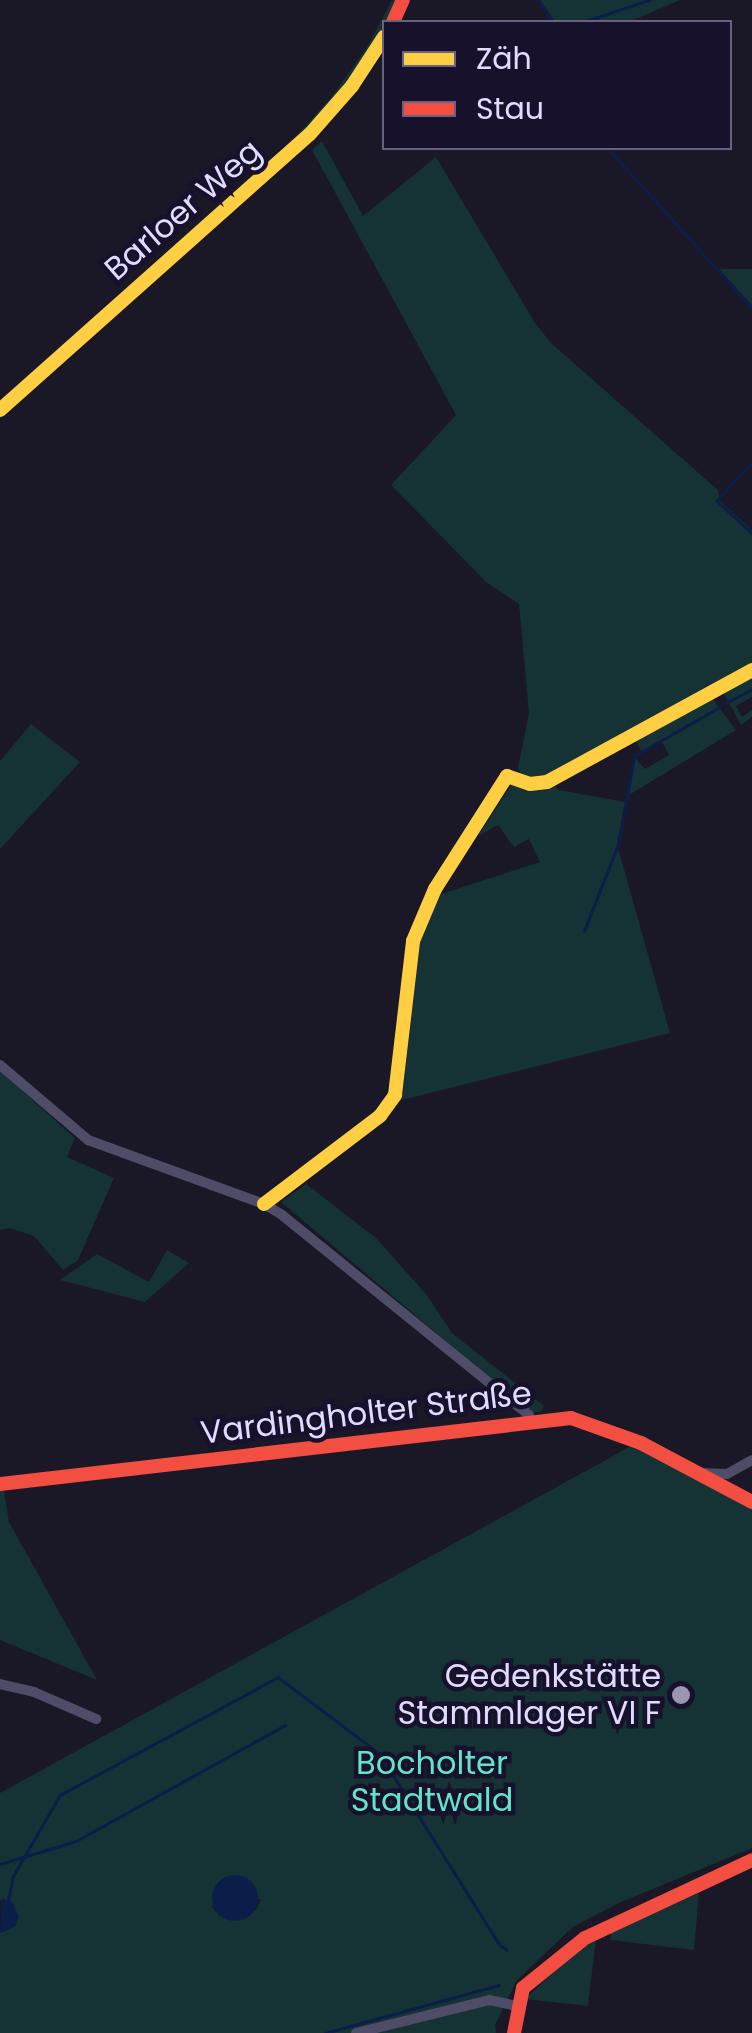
<!DOCTYPE html>
<html>
<head>
<meta charset="utf-8">
<style>
	body { margin:0 }
	#map { position:relative; width:752px; height:2033px; overflow:hidden; background:#1a1726; font-family:Poppins,sans-serif }
	div>[style] { position:absolute }
	.green>* { inset:0; background:#153234 }
	.water>* { inset:0; background:#0b1e49 }
	.round { border-radius:50% }
	.stream>* { height:2.5px; margin:-1.25px; padding:0 1.25px; transform-origin:1.25px; border-radius:1.25px; background:#0b1e49 }
	.street>* { height:10px; margin:-5px; padding:0 5px; transform-origin:5px; border-radius:5px; background:#4f4c67 }
	.slow>* { height:14px; margin:-7px; padding:0 7px; transform-origin:7px; border-radius:7px; background:#ffcf43 }
	.jam>* { height:14px; margin:-7px; padding:0 7px; transform-origin:7px; border-radius:7px; background:#f24e42 }
	.dots>* { width:28px; height:28px; translate:-50% -50%; box-sizing:border-box; border:5px solid #17112c; border-radius:50% }
	span { translate:-50% -50%; white-space:nowrap; text-align:center; line-height:1.15; -webkit-text-stroke:9px #17112c; paint-order:stroke }
	.street-label { font-size:32px; color:#e1dcff }
	.poi-label { font-size:32px; color:#e1dcff }
	.right { translate:-100% -50%; text-align:right }
	.park-label { font-size:32px; color:#63e3c9 }
	.legend { position:absolute; left:382px; top:20px; width:350px; height:130px; box-sizing:border-box; background:#17112c; border:2px solid #686280; margin:0; padding:12px 18px; list-style:none; font-size:30px; color:#e1dcff }
	.legend li { display:flex; align-items:center; gap:20px; height:50px }
	.legend b { width:50px; border:2px solid #686280 }
</style>
</head>
<body>
<div id="map">
	<div class="green">
		<div style="clip-path:polygon(392px 0,398px 0,354px 76px,299px 139px,173px 245px,290px 143px,330px 99px,367px 47px)"></div>
		<div style="clip-path:polygon(540px 0,680px 0,629px 22px,555px 22px)"></div>
		<div style="clip-path:polygon(322px 141px,363px 216px,436px 157px,535px 323px,551px 343px,718px 490px,720px 501px,752px 530px,752px 665px,542px 778px,521px 776px,518px 768px,529px 713px,519px 604px,486px 582px,391px 485px,456px 415px,312px 150px)"></div>
		<div style="clip-path:polygon(719px 269px,752px 269px,752px 305px,749px 302px)"></div>
		<div style="clip-path:polygon(752px 675px,752px 697px,736px 706px,742px 717px,752px 710px,752px 717px,741px 725px,723px 692px)"></div>
		<div style="clip-path:polygon(712px 698px,736px 730px,629px 795px,635px 758px,645px 769px,669px 755px,662px 742px,642px 753px,636px 741px)"></div>
		<div style="clip-path:polygon(31px 724px,80px 762px,0 849px,0 761px)"></div>
		<div style="clip-path:polygon(552px 783px,559px 790px,625px 802px,617px 844px,670px 1033px,402px 1100px,420px 942px,441px 894px,540px 862px,529px 839px,514px 847px,498px 825px,478px 836px,512px 784px)"></div>
		<div style="clip-path:polygon(0 1071px,75px 1138px,67px 1157px,114px 1178px,78px 1260px,63px 1270px,34px 1236px,10px 1228px,0 1230px)"></div>
		<div style="clip-path:polygon(306px 1184px,376px 1238px,426px 1294px,452px 1333px,544px 1406px,541px 1412px,531px 1413px,281px 1202px)"></div>
		<div style="clip-path:polygon(167px 1250px,189px 1263px,145px 1302px,60px 1280px,97px 1254px,149px 1282px)"></div>
		<div style="clip-path:polygon(evenodd,633px 1445px,752px 1507px,752px 1848px,619px 1903px,573px 1927px,517px 1980px,495px 2025px,496px 2033px,0 2033px,0 1933px,16px 1926px,0 1899px,0 1793px,633px 1445px,261px 1899px,255px 1911px,220px 1916px,211px 1906px,261px 1899px)"></div>
		<div style="clip-path:polygon(0 1491px,4px 1491px,9px 1522px,97px 1680px,0 1640px)"></div>
		<div style="clip-path:polygon(699px 1893px,694px 1950px,610px 1940px,611px 1933px)"></div>
		<div style="clip-path:polygon(596px 1939px,588px 2006px,525px 1999px,555px 1971px)"></div>
	</div>
	<div class="water">
		<div class="round" style="left:212px;top:1875px;width:46px;height:46px"></div>
		<div style="clip-path:polygon(2px 1898px,12px 1902px,19px 1916px,16px 1926px,0 1933px)"></div>
	</div>
	<div class="stream">
		<div style="left:538px;top:0;width:27px;rotate:56deg"></div>
		<div style="left:583px;top:22px;width:70px;rotate:-18.4deg"></div>
		<div style="left:608px;top:148px;width:215px;rotate:48deg"></div>
		<div style="left:752px;top:463px;width:52px;rotate:132.6deg"></div>
		<div style="left:717px;top:501px;width:47px;rotate:42.4deg"></div>
		<div style="left:726px;top:703px;width:30px;rotate:-28deg"></div>
		<div style="left:584px;top:931px;width:96px;rotate:-68.5deg"></div>
		<div style="left:619px;top:842px;width:87px;rotate:-80.1deg"></div>
		<div style="left:634px;top:756px;width:99px;rotate:-29.7deg"></div>
		<div style="left:0;top:1864px;width:79px;rotate:-16.8deg"></div>
		<div style="left:76px;top:1841px;width:239px;rotate:-29deg"></div>
		<div style="left:8px;top:1900px;width:25px;rotate:-78deg"></div>
		<div style="left:13px;top:1876px;width:94px;rotate:-59.9deg"></div>
		<div style="left:60px;top:1795px;width:248px;rotate:-28.4deg"></div>
		<div style="left:278px;top:1677px;width:128px;rotate:37deg"></div>
		<div style="left:380px;top:1754px;width:224px;rotate:57.9deg"></div>
		<div style="left:499px;top:1944px;width:10px;rotate:37deg"></div>
		<div style="left:325px;top:2033px;width:180px;rotate:-15.4deg"></div>
	</div>
	<div class="street">
		<div style="left:0;top:1065px;width:116px;rotate:40.4deg"></div>
		<div style="left:88px;top:1140px;width:187px;rotate:20deg"></div>
		<div style="left:264px;top:1204px;width:21px;rotate:31deg"></div>
		<div style="left:282px;top:1215px;width:318px;rotate:39deg"></div>
		<div style="left:701px;top:1473px;width:26px;rotate:2deg"></div>
		<div style="left:727px;top:1474px;width:29px;rotate:-29deg"></div>
		<div style="left:0;top:1684px;width:35px;rotate:13deg"></div>
		<div style="left:34px;top:1692px;width:68px;rotate:23.5deg"></div>
		<div style="left:356px;top:2033px;width:137px;rotate:-13.9deg"></div>
		<div style="left:489px;top:2000px;width:29px;rotate:12deg"></div>
	</div>
	<div class="slow">
		<div style="left:0;top:410px;width:415px;rotate:-41.7deg"></div>
		<div style="left:310px;top:134px;width:64px;rotate:-48.8deg"></div>
		<div style="left:352px;top:86px;width:59px;rotate:-56.9deg"></div>
		<div style="left:264px;top:1204px;width:146px;rotate:-37.2deg"></div>
		<div style="left:380px;top:1116px;width:26px;rotate:-54deg"></div>
		<div style="left:395px;top:1095px;width:155px;rotate:-83.3deg"></div>
		<div style="left:413px;top:941px;width:56px;rotate:-67.1deg"></div>
		<div style="left:435px;top:889px;width:134px;rotate:-57.5deg"></div>
		<div style="left:507px;top:776px;width:24px;rotate:19deg"></div>
		<div style="left:530px;top:784px;width:17px;rotate:-7deg"></div>
		<div style="left:547px;top:782px;width:234px;rotate:-28.6deg"></div>
	</div>
	<div class="jam">
		<div style="left:393px;top:22px;width:24px;rotate:-66deg"></div>
		<div style="left:0;top:1484px;width:575px;rotate:-6.59deg"></div>
		<div style="left:571px;top:1418px;width:74px;rotate:19.7deg"></div>
		<div style="left:641px;top:1443px;width:126px;rotate:28deg"></div>
		<div style="left:514px;top:2033px;width:46px;rotate:-78.7deg"></div>
		<div style="left:523px;top:1988px;width:80px;rotate:-38.9deg"></div>
		<div style="left:585px;top:1938px;width:184px;rotate:-25deg"></div>
	</div>
	<div class="dots">
		<div style="left:681px;top:1695px;background:#9b97b3"></div>
	</div>
	<div class="street-label">
		<span style="left:183px;top:210px;rotate:-41deg">Barloer Weg</span>
		<span style="left:366px;top:1413px;rotate:-7deg">Vardingholter Straße</span>
	</div>
	<div class="poi-label">
		<span class="right" style="left:661px;top:1695px">Gedenkstätte<br>Stammlager VI F</span>
	</div>
	<div class="park-label">
		<span style="left:432px;top:1782px">Bocholter<br>Stadtwald</span>
	</div>
	<ul class="legend">
	<li><b style="height:12px;background:#ffcf43"></b>Zäh</li>
	<li><b style="height:12px;background:#f24e42"></b>Stau</li>
	</ul>
</div>
</body>
</html>
